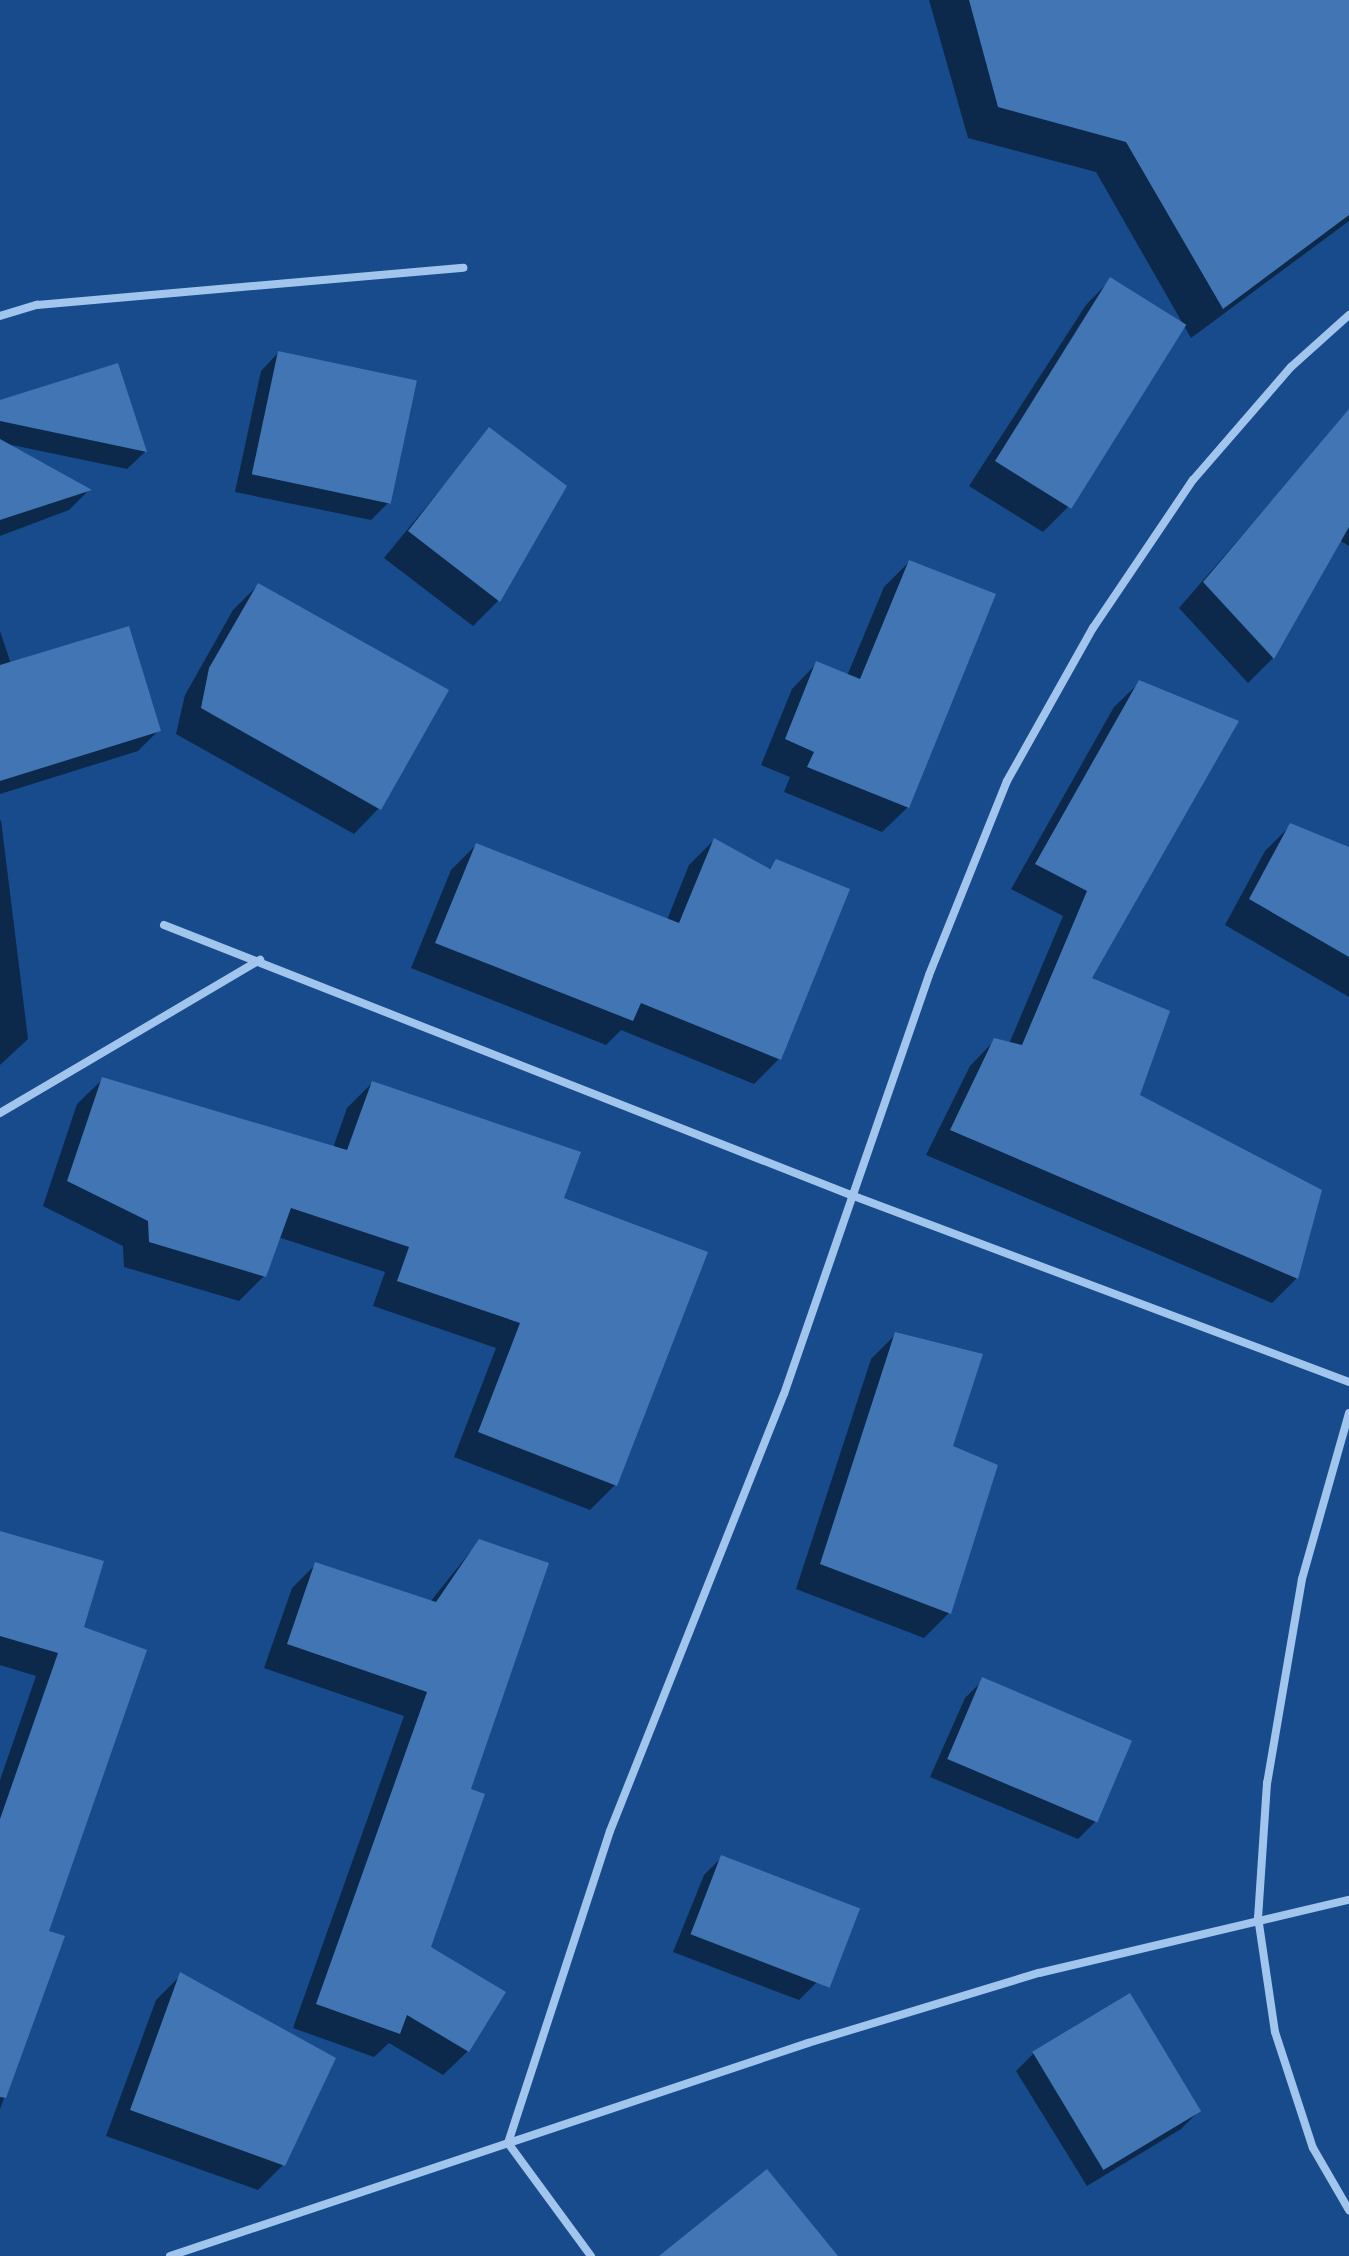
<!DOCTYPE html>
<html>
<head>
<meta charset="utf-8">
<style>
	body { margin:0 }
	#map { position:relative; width:1349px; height:2256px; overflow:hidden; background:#184b8b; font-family:Arial,sans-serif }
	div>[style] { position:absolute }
	.shadow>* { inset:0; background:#0007 }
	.building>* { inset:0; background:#4175b4; transform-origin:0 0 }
	.minor>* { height:8px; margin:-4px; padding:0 4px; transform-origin:4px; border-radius:4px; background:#a2c5ee }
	span { translate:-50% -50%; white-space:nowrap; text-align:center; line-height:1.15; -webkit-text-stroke:6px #184b8b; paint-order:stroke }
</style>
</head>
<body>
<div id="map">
	<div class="shadow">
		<div style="clip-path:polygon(929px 0,1349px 0,1349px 221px,1191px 338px,1096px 172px,968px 138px)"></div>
		<div style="clip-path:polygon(1111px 279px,1184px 326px,1068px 507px,1043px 532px,969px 486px,1086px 305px)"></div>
		<div style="clip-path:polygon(278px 353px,389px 502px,371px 520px,235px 492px,261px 371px)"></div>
		<div style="clip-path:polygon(116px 365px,145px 452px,127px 469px,7px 444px,88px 491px,69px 510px,0 536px,0 402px)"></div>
		<div style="clip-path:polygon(1337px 426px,1349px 437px,1349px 546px,1339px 540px,1273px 658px,1248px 683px,1179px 608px)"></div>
		<div style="clip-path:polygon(490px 429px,564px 486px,498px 601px,473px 626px,384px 558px)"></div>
		<div style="clip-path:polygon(909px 562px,908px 807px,882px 832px,784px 792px,790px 777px,761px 765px,792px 689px,817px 663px,847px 676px,884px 587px)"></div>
		<div style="clip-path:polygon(258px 585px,379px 808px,354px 834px,176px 734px,185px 695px,233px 610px)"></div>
		<div style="clip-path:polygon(0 631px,11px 664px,158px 731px,138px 751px,0 794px)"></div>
		<div style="clip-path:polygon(1140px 682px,1089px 979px,1138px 1096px,1297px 1278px,1272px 1303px,926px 1155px,970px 1066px,995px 1040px,1009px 1044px,1063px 916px,1011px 889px,1114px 707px)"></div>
		<div style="clip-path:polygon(1px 820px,28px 1039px,0 1065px,0 821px)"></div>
		<div style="clip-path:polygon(1290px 826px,1349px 849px,1349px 997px,1225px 925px,1265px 851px)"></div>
		<div style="clip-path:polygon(714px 840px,768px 870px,776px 861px,779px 1059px,754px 1084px,621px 1030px,606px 1045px,411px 968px,451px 870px,476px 845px,667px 920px,689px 865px)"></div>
		<div style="clip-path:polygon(103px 1079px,333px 1148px,347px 1108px,372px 1083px,562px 1199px,616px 1484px,590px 1510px,454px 1457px,496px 1348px,373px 1306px,385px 1272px,278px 1237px,264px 1276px,239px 1301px,124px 1267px,123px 1246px,43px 1206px,77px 1104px)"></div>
		<div style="clip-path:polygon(896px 1334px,949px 1613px,924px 1638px,796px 1589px,871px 1359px)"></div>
		<div style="clip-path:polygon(0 1533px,82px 1628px,46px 1932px,63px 1937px,0 2109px,0 1780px,36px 1676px,0 1665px)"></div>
		<div style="clip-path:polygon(479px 1541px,469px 1790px,429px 1948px,468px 2051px,443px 2075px,389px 2043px,374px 2057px,293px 2028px,404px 1716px,264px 1668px,292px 1588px,316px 1564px,430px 1602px)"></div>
		<div style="clip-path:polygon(983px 1680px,1096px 1821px,1078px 1839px,930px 1777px,965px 1698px)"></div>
		<div style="clip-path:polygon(722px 1857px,817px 1982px,799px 2000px,673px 1952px,704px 1875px)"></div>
		<div style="clip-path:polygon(181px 1975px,283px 2165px,258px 2190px,106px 2136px,156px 2000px)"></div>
		<div style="clip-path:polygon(1034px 2053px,1199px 2111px,1181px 2129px,1087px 2186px,1016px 2071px)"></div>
	</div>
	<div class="building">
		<div style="clip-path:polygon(969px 0,1349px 0,1349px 215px,1223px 309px,1126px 142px,998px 107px)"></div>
		<div style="left:1110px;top:277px;width:90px;height:217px;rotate:32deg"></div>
		<div style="left:278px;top:351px;width:142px;height:126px;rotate:12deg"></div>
		<div style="clip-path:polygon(118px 363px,147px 452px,0 421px,0 400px)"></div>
		<div style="clip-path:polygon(1349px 409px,1349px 527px,1274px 659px,1203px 582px)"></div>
		<div style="clip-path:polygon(489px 427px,567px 486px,500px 602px,408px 531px)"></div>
		<div style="clip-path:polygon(0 439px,92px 490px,0 520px)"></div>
		<div style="clip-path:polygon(909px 560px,996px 594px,909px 808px,807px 767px,814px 752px,785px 739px,816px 661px,860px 679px)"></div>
		<div style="clip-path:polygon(258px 583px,449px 690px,381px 810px,201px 708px,209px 668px)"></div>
		<div style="clip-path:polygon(129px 626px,161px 731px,0 781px,0 665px)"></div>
		<div style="clip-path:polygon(1139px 680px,1239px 721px,1092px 978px,1170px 1011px,1140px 1095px,1322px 1190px,1298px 1279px,950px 1130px,994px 1038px,1022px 1045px,1087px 891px,1035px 864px)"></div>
		<div style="clip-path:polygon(1290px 823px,1349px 847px,1349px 957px,1249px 899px)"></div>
		<div style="clip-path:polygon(714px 838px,770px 869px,776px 859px,850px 889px,781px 1060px,641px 1003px,633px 1021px,435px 943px,476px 843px,679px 923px)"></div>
		<div style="clip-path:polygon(102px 1077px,347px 1150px,372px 1081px,581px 1152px,564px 1198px,708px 1252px,617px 1486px,478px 1432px,520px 1323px,397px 1281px,409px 1247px,291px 1208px,266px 1277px,149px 1242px,148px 1221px,67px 1181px)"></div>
		<div style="clip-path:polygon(895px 1332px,983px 1354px,953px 1446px,998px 1465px,951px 1614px,820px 1564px)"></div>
		<div style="clip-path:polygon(0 1531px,104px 1561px,84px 1627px,147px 1650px,49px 1931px,65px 1936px,6px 2098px,0 2097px,0 1819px,58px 1653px,0 1636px)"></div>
		<div style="clip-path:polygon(479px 1539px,549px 1563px,471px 1789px,485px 1794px,431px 1947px,506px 1992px,469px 2052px,407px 2015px,400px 2034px,316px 2004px,427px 1692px,287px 1644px,315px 1562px,436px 1602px)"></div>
		<div style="left:982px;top:1677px;width:163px;height:89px;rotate:23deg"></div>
		<div style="left:721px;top:1855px;width:149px;height:85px;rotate:21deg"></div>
		<div style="clip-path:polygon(180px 1972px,336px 2058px,285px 2166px,130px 2110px)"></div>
		<div style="left:1130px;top:1993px;width:138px;height:114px;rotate:59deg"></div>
		<div style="clip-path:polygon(767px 2169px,838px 2256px,659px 2256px)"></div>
	</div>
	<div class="minor">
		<div style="left:0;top:316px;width:39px;rotate:-17deg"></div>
		<div style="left:37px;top:305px;width:428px;rotate:-5deg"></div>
		<div style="left:164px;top:925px;width:738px;rotate:21.46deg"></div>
		<div style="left:851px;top:1195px;width:532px;rotate:20.58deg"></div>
		<div style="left:0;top:1113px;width:302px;rotate:-30.5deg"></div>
		<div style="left:1349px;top:1413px;width:173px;rotate:105.8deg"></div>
		<div style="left:1302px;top:1579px;width:207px;rotate:99.7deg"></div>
		<div style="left:1267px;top:1783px;width:134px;rotate:93.8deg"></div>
		<div style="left:1258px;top:1917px;width:116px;rotate:81.6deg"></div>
		<div style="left:1275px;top:2032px;width:122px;rotate:71.9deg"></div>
		<div style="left:1313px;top:2148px;width:72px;rotate:59.9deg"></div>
		<div style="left:170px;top:2256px;width:673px;rotate:-18.46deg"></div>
		<div style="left:808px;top:2043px;width:241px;rotate:-16.9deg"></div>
		<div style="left:1039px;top:1973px;width:318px;rotate:-13.3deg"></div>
		<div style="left:591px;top:2256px;width:140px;rotate:-126.3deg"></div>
		<div style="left:508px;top:2143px;width:328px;rotate:-71.9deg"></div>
		<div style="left:610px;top:1831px;width:470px;rotate:-68.3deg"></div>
		<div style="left:784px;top:1394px;width:443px;rotate:-70.9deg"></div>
		<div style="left:929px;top:975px;width:209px;rotate:-68.1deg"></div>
		<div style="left:1007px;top:781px;width:176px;rotate:-60.7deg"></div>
		<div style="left:1093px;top:628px;width:179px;rotate:-56deg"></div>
		<div style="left:1193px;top:480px;width:150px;rotate:-49.1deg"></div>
		<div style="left:1291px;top:367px;width:78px;rotate:-41.9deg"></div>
	</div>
</div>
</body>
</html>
